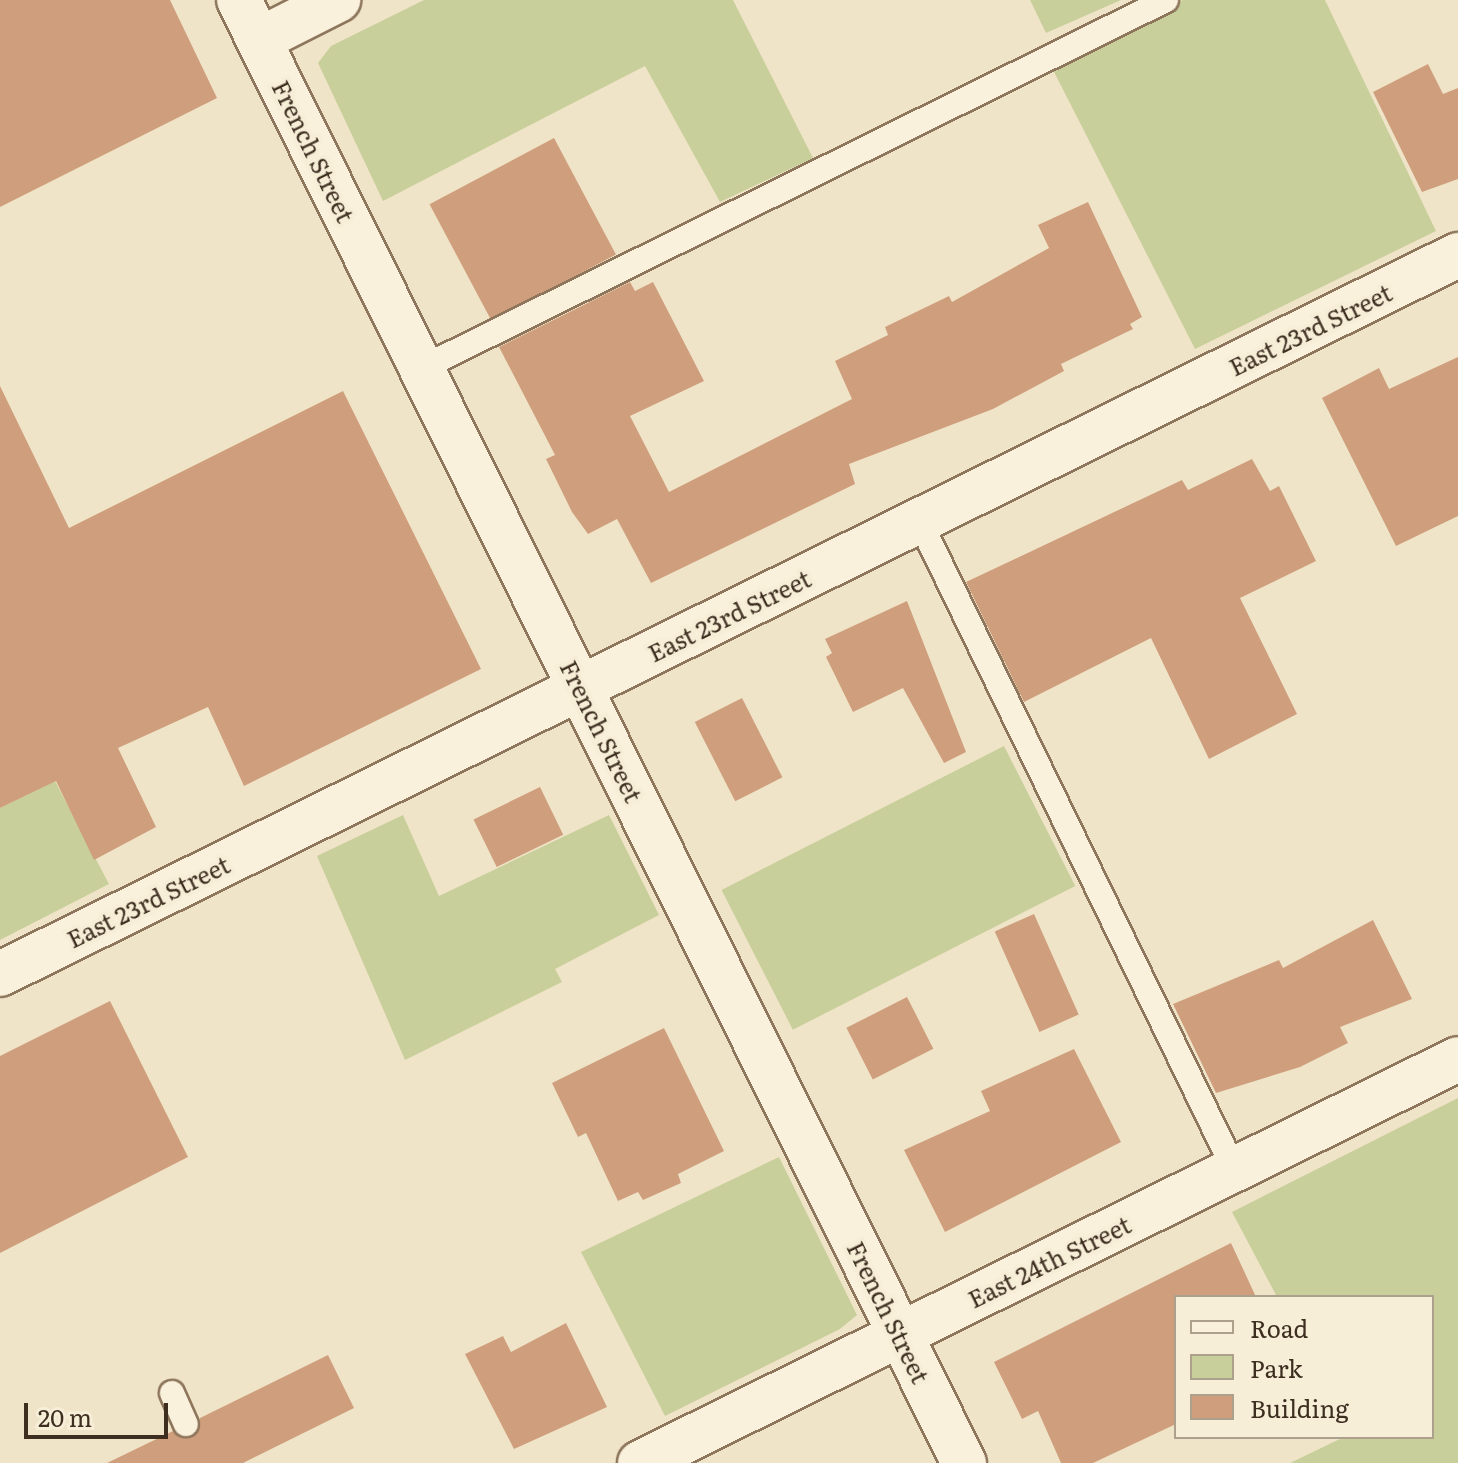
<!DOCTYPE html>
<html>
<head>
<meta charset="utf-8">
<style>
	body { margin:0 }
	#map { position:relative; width:1458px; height:1463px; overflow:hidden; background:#f0e4c8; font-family:Literata,serif }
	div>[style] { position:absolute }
	.green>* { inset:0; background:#c9cf9b; transform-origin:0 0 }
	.building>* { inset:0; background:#cf9f7d; transform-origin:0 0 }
	.roads { filter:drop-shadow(2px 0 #8d765c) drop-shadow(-2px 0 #8d765c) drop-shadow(0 2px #8d765c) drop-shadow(0 -2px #8d765c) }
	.lane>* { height:24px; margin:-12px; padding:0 12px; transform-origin:12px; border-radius:12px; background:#faf1dc }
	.street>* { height:44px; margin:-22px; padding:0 22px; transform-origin:22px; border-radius:22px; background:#faf1dc }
	.secondary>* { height:44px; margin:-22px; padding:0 22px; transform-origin:22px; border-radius:22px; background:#faf1dc }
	span { translate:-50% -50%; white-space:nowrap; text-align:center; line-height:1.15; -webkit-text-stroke:8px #f7eed8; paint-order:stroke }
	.street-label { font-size:24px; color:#3d2e20 }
	.legend { position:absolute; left:1174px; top:1295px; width:260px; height:144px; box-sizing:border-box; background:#f7eed8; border:2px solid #ada18e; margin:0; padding:10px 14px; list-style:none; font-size:24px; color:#3d2e20 }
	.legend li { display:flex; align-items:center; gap:16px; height:40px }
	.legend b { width:40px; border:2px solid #ada18e }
	.scale { position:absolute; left:24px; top:1403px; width:144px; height:36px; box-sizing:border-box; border:4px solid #3d2e20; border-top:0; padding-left:10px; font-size:24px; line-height:28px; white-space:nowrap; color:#3d2e20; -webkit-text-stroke:6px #f7eed8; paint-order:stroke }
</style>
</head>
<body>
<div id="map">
	<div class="green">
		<div style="clip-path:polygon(424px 0,733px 0,813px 158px,720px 202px,645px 66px,383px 201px,318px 63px,331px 46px)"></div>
		<div style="clip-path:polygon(1030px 0,1121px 0,1046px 33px)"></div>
		<div style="clip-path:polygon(1183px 0,1325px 0,1436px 231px,1195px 349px,1050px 64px)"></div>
		<div style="left:1004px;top:746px;width:157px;height:317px;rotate:63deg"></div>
		<div style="clip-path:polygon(55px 781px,109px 884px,0 940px,0 808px)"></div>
		<div style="clip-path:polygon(403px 815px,439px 896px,609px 815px,659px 915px,555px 969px,562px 982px,405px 1060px,317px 856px)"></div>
		<div style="clip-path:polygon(1458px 1098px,1458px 1463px,1290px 1463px,1344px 1437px,1432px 1437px,1432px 1297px,1277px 1297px,1232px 1212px)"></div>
		<div style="clip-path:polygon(779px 1157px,857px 1315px,840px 1329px,665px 1416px,581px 1252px)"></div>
	</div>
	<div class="building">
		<div style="clip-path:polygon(0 0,170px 0,217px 98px,0 207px)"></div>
		<div style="clip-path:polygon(1428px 64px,1443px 94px,1458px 88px,1458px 179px,1422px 192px,1373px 92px)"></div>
		<div style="left:554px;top:138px;width:132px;height:141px;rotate:62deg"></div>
		<div style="clip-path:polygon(1088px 202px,1142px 317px,1130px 324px,1133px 329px,1061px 364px,1064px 371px,993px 409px,849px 464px,855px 484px,651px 583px,617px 519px,588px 534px,572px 512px,546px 459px,555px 455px,499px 347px,630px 282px,635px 291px,653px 282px,704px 381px,630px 416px,669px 492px,852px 399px,835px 361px,888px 335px,885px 327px,949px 296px,952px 302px,1049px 248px,1038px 225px)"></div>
		<div style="clip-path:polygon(1458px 357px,1458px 516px,1396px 546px,1322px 398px,1379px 368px,1389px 389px)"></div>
		<div style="clip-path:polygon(0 386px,69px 528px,343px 391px,481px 669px,244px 786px,208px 707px,118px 748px,156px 827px,94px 860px,56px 781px,0 808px)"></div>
		<div style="clip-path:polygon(1252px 459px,1270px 491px,1279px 486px,1316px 561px,1240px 598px,1297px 714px,1209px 759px,1151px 638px,1024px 702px,966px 582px,1182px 480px,1188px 490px)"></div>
		<div style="clip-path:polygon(907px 601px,966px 752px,944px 763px,903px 688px,853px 712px,826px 657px,832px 653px,825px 639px)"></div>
		<div style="left:742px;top:698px;width:89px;height:53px;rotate:63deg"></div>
		<div style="left:540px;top:787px;width:53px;height:74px;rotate:64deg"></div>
		<div style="left:1034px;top:914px;width:110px;height:43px;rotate:66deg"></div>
		<div style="clip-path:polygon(1373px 920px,1412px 999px,1340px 1027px,1348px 1043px,1300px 1067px,1216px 1093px,1173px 1004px,1279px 960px,1283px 968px)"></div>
		<div style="left:907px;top:997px;width:58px;height:68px;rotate:63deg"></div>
		<div style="clip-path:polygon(110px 1001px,188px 1157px,0 1253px,0 1056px)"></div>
		<div style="clip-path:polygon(664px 1028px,724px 1151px,678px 1174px,681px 1183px,643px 1200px,638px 1192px,618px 1201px,586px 1133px,578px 1137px,552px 1083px)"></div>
		<div style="clip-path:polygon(1074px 1049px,1121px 1142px,945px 1232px,904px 1150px,990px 1111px,981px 1091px)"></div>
		<div style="clip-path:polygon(1231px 1243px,1256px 1297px,1176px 1297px,1176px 1424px,1093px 1463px,1061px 1463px,1038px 1411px,1022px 1419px,994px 1362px)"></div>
		<div style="clip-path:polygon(566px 1323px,607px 1407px,514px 1449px,465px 1354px,503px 1336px,511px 1352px)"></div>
		<div style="clip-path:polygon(328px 1355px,354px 1408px,243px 1463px,107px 1463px,173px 1431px,193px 1437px,200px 1418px)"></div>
	</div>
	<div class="roads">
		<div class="lane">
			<div style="left:422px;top:368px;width:830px;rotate:-26.32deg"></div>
			<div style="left:920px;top:522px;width:719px;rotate:64.11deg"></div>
			<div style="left:172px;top:1393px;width:34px;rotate:66deg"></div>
		</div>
		<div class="street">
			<div style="left:259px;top:40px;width:89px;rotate:-26.9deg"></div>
			<div style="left:0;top:974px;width:1626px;rotate:-26.25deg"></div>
			<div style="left:640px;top:1463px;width:912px;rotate:-26.28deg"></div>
		</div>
		<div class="secondary">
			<div style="left:239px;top:0;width:1633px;rotate:63.64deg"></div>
		</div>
	</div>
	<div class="street-label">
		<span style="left:314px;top:151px;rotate:64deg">French Street</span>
		<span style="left:1310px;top:329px;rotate:-26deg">East 23rd Street</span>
		<span style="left:729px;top:615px;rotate:-26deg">East 23rd Street</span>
		<span style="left:602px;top:731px;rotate:64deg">French Street</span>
		<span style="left:148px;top:901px;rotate:-26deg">East 23rd Street</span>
		<span style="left:1049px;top:1261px;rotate:-26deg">East 24th Street</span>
		<span style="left:889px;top:1312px;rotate:64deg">French Street</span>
	</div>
	<ul class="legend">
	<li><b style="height:10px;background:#faf1dc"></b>Road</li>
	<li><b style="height:22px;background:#c9cf9b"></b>Park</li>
	<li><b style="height:22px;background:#cf9f7d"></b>Building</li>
	</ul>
	<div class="scale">20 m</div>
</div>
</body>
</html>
